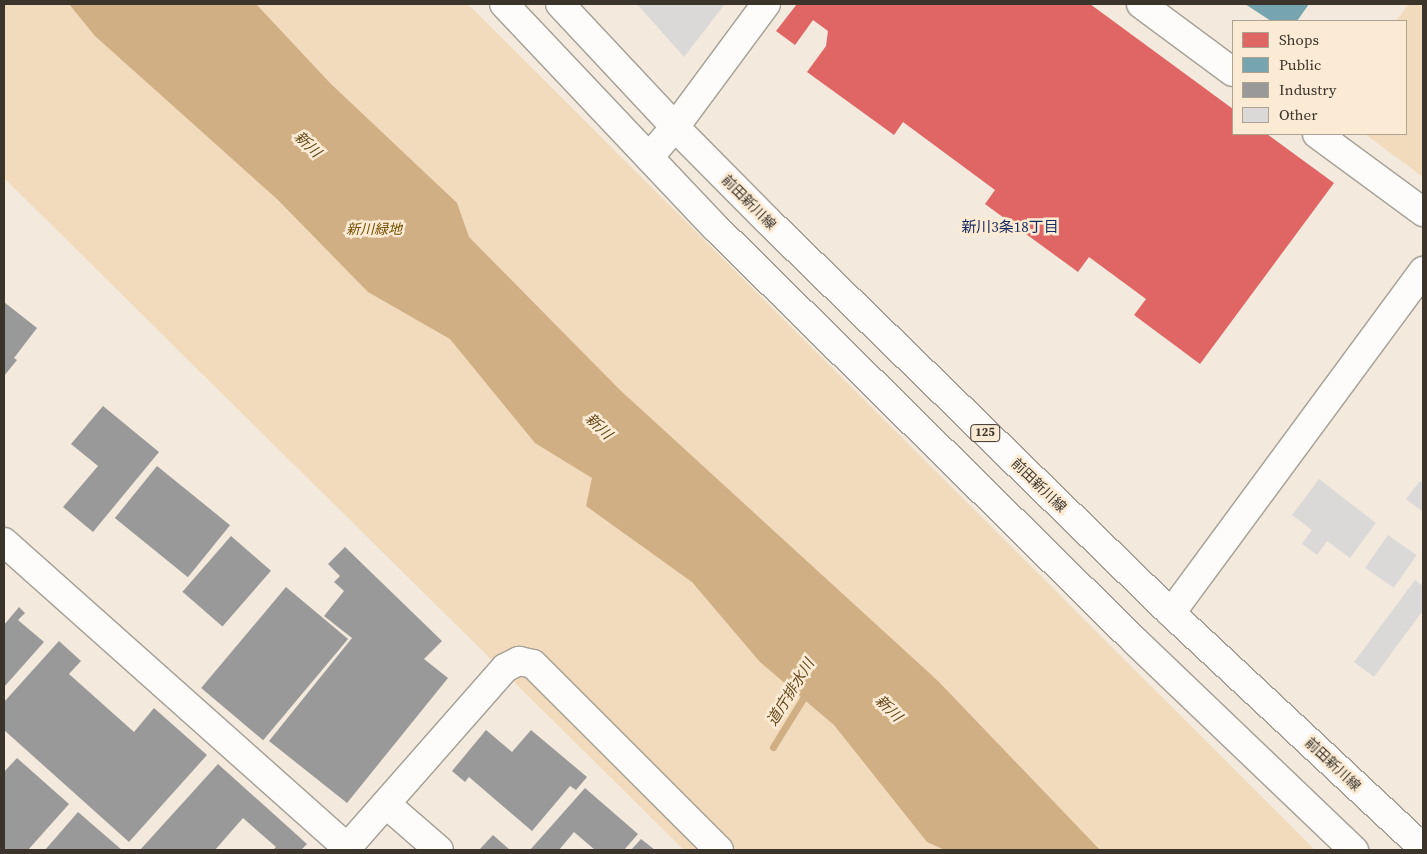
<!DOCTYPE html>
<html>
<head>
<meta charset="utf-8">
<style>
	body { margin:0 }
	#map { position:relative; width:1427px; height:854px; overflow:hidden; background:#f3eadd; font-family:"Source Serif 4","Noto Sans JP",serif }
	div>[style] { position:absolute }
	.green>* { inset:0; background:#f1dbbc }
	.water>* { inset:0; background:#cfaf83 }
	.shops>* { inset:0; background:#e06666 }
	.public>* { inset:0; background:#76a5af }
	.industry>* { inset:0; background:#999; transform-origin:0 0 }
	.stream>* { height:7px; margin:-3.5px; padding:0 3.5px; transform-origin:3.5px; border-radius:3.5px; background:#cfaf83 }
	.building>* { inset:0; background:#dbd9d8; transform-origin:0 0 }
	.roads { filter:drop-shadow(1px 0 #a49e94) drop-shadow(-1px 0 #a49e94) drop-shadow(0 1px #a49e94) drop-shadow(0 -1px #a49e94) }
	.minor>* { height:28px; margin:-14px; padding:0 14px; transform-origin:14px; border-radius:14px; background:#fdfcfa }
	.major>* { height:28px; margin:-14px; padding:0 14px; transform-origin:14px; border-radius:14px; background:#fdfcfa }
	span { translate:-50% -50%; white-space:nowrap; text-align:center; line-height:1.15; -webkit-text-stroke:5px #fcebd4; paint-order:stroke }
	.shield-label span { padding:1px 4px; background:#fcebd4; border:1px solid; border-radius:4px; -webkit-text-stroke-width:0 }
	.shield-label { font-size:12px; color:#3a342b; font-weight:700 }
	.street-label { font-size:14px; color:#3a342b }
	.park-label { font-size:14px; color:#754e00; font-style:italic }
	.water-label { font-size:15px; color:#64471a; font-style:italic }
	.neighbourhood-label { font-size:15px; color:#15295f }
	.frame { position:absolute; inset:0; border:5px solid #3a342b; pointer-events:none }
	.legend { position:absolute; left:1232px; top:20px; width:175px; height:115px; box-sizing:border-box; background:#fcebd4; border:1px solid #aea290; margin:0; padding:6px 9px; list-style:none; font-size:15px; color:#3a342b }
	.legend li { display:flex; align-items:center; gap:10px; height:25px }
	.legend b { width:25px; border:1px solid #aea290 }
</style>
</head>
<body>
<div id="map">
	<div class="green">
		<div style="clip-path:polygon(4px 4px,468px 4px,1315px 850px,684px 850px,4px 178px)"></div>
		<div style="clip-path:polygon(1409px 4px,1423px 4px,1423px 177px,1365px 134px,1406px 134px,1406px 21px,1396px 21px)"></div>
	</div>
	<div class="water">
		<div style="clip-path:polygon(69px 4px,256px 4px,330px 83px,457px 203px,469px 237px,620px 390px,938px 681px,1100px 850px,945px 850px,927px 842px,834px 725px,760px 662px,692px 582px,586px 506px,592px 478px,535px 443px,450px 339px,368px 292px,277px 199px,95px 36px)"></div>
	</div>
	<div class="shops">
		<div style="clip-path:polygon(797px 4px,1090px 4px,1233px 109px,1233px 134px,1267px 134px,1334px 183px,1200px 364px,1134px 315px,1146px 299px,1089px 257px,1078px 272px,985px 204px,995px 190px,903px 122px,894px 135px,807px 72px,826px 46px,828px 31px,813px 20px,795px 45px,776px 31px)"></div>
	</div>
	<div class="public">
		<div style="clip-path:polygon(1245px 4px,1309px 4px,1297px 21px,1271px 21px)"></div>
	</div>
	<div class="industry">
		<div style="clip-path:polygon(4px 302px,37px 328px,14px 358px,17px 360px,4px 376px)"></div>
		<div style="clip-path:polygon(103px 406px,159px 452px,93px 532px,63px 507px,98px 466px,71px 444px)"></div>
		<div style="left:157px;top:466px;width:94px;height:67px;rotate:39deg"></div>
		<div style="left:231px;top:536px;width:53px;height:74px;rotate:41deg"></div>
		<div style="clip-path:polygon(345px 547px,442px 641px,424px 659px,448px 678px,347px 803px,269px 741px,352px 638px,324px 616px,344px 591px,334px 582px,340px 576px,328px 564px)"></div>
		<div style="left:286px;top:587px;width:81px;height:132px;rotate:40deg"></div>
		<div style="clip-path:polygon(19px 607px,25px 613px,18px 620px,44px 642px,4px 687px,4px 625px)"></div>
		<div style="clip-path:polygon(59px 641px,81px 661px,69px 674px,134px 732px,154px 708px,207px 755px,129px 842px,4px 730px,4px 702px)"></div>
		<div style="clip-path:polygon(486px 730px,512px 752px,531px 730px,587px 777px,576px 790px,570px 786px,532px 831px,469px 777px,465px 782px,452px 771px)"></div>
		<div style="clip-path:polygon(17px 758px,69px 804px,28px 850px,4px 850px,4px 772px)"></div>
		<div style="clip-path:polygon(218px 764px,307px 844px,301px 850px,273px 850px,276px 847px,243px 818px,215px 850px,140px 850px)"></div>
		<div style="clip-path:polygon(585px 788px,638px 834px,624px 850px,595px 850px,574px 832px,559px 850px,530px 850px)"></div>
		<div style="clip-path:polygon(78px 812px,122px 850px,45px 850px)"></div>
		<div style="clip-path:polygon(493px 835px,510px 850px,479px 850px)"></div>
		<div style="clip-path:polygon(641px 839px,655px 850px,631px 850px)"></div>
	</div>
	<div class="stream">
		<div style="left:773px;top:747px;width:65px;rotate:-58.3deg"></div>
	</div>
	<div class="building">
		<div style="clip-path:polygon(637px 4px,725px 4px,684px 57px)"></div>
		<div style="clip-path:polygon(1319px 479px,1376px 523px,1350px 558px,1327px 541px,1317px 555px,1302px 544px,1312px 530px,1292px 515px)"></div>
		<div style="clip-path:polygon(1420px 481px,1423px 483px,1423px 512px,1406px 499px)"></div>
		<div style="left:1388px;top:535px;width:35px;height:40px;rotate:35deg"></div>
		<div style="clip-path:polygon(1415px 580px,1423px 586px,1423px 615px,1421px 613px,1374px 677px,1354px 662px)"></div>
	</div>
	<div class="roads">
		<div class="minor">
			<div style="left:1141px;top:4px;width:114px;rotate:36.5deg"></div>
			<div style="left:1317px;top:134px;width:132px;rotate:36.3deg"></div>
			<div style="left:649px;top:157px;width:40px;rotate:-49deg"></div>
			<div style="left:675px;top:127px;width:153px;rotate:-53.5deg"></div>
			<div style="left:4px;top:542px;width:460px;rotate:41.7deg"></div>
			<div style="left:1171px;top:613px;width:425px;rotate:-53.6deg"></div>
			<div style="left:386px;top:804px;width:70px;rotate:41deg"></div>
			<div style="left:345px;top:850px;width:242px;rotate:-48.7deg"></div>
			<div style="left:505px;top:668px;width:16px;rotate:-27deg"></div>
			<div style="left:519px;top:661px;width:14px;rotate:12deg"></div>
			<div style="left:533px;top:664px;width:263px;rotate:45deg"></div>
		</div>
		<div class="major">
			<div style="left:504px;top:4px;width:308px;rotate:46.6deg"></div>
			<div style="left:716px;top:228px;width:588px;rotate:44.59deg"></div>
			<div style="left:1135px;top:641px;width:303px;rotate:43.7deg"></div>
			<div style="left:560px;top:4px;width:168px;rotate:46.9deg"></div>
			<div style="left:675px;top:127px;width:132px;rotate:45.3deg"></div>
			<div style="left:768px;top:221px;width:562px;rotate:44.21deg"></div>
			<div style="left:1171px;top:613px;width:345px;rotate:43deg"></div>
		</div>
	</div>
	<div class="shield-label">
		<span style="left:985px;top:433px">125</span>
	</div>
	<div class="street-label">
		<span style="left:749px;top:202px;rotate:45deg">前田新川線</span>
		<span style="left:1039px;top:485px;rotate:44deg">前田新川線</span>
		<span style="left:1333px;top:764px;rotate:43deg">前田新川線</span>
	</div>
	<div class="park-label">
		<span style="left:374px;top:229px">新川緑地</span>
	</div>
	<div class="water-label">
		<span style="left:308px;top:144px;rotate:44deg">新川</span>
		<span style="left:599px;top:426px;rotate:44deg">新川</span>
		<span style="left:790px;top:692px;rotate:-58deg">道庁排水川</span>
		<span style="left:889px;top:708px;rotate:45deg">新川</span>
	</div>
	<div class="neighbourhood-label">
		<span style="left:1010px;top:227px">新川3条18丁目</span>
	</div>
	<div class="frame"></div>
	<ul class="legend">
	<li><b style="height:14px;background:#e06666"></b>Shops</li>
	<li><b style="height:14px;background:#76a5af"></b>Public</li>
	<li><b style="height:14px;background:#999"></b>Industry</li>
	<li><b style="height:14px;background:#dbd9d8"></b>Other</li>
	</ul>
</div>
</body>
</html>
